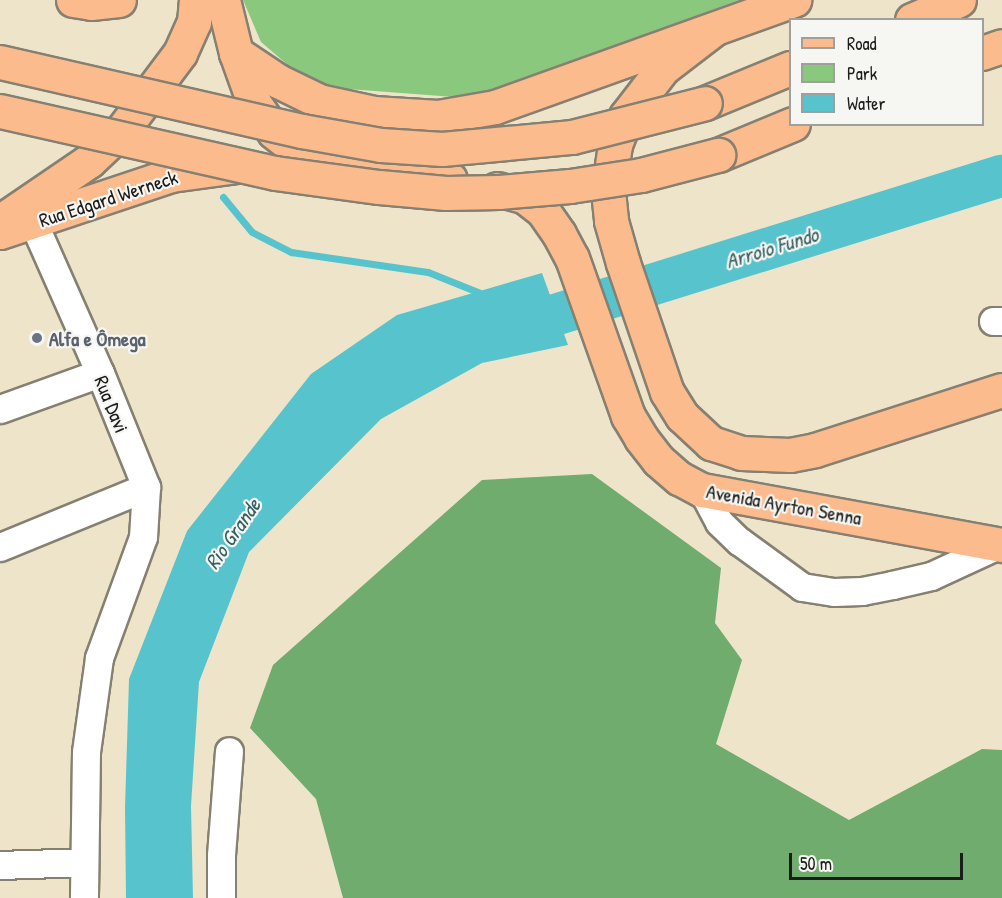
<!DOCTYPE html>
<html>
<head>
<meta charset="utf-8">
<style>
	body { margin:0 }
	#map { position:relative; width:1002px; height:898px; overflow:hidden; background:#eee4c9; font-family:"Patrick Hand",sans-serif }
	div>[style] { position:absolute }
	.green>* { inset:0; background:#8ac87e }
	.forest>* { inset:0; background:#6fac6d }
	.water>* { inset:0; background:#57c4cd }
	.stream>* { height:7px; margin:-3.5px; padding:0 3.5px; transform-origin:3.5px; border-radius:3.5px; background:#57c4cd }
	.river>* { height:42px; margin:-21px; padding:0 21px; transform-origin:21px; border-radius:21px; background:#57c4cd }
	.roads { filter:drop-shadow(2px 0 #858072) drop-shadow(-2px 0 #858072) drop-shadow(0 2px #858072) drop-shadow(0 -2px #858072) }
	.minor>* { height:27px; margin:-13.5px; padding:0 13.5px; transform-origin:13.5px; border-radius:13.5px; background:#fff }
	.major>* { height:33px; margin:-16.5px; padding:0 16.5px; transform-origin:16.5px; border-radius:16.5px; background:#fbbb8c }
	.highway>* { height:33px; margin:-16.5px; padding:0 16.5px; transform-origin:16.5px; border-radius:16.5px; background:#fbbb8c }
	.bridges { filter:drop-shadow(2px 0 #858072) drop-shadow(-2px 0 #858072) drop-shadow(0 2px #858072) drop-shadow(0 -2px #858072) }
	.highway-bridge>* { height:33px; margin:-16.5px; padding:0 16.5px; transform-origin:16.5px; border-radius:16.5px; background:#fbbb8c }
	.dots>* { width:16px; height:16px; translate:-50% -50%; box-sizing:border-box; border:3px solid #f6f6f2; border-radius:50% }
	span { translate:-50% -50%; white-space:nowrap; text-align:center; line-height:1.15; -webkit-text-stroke:4.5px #f6f6f2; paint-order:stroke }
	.street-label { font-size:20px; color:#1c1c1c }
	.worship-label { font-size:20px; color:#5b616d; font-weight:700 }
	.left { translate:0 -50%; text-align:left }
	.water-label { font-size:21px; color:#345f63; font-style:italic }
	.legend { position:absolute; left:789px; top:18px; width:195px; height:108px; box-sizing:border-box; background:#f6f6f2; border:2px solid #9f9f9c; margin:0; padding:8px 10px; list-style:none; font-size:18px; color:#1c1c1c }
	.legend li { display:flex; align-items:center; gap:12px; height:30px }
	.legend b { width:30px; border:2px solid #9f9f9c }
	.scale { position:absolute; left:789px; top:853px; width:174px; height:27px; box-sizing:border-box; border:3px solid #1c1c1c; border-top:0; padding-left:8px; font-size:18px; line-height:21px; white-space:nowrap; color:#1c1c1c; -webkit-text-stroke:4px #f6f6f2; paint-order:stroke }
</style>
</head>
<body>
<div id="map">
	<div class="green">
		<div style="clip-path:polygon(243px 0,739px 0,498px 89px,454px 97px,335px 88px,302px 77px,261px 42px)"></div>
	</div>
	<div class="forest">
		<div style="clip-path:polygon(592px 474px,721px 568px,715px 623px,742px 660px,716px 744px,849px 820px,982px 749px,1002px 750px,1002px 898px,343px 898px,316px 799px,250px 728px,273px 665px,482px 480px)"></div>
	</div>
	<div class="water">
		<div style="clip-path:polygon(542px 273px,568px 345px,482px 363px,381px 419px,249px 552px,199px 682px,191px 806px,193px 898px,126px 898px,125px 808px,129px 679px,187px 531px,311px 374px,397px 315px)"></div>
	</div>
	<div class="stream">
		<div style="left:223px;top:197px;width:45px;rotate:50.4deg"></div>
		<div style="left:252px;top:232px;width:44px;rotate:27.1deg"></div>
		<div style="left:291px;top:252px;width:138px;rotate:8.3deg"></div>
		<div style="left:428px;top:272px;width:61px;rotate:22deg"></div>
	</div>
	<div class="river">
		<div style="left:506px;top:336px;width:40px;rotate:-25deg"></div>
		<div style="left:542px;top:319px;width:482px;rotate:-17.3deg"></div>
	</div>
	<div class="roads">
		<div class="minor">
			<div style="left:33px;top:222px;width:165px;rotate:66.1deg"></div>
			<div style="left:100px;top:373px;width:123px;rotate:68deg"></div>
			<div style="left:146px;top:487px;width:50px;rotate:93.4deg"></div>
			<div style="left:143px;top:537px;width:129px;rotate:110deg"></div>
			<div style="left:99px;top:658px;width:95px;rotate:97.9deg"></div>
			<div style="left:86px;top:752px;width:146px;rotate:90.8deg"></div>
			<div style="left:993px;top:321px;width:9px"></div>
			<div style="left:0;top:409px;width:106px;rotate:-19.8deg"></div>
			<div style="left:702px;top:490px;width:36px;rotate:62deg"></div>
			<div style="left:719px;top:522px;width:28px;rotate:44deg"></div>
			<div style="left:739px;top:541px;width:78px;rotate:36.1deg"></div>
			<div style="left:802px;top:587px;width:32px;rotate:9deg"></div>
			<div style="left:834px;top:592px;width:28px;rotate:-2deg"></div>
			<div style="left:862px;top:591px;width:31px;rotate:-11deg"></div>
			<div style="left:892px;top:585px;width:40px;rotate:-13deg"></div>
			<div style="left:931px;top:576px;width:74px;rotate:-24.8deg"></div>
			<div style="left:0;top:547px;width:158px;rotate:-22.3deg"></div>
			<div style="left:0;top:865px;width:84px;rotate:-2deg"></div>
			<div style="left:221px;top:898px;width:43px;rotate:-90deg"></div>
			<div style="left:221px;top:855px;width:104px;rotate:-85.6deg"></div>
		</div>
		<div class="major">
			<div style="left:1px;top:221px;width:107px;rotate:-34.3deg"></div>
			<div style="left:89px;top:161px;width:47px;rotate:-43.3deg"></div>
			<div style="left:123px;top:129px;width:95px;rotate:-53.1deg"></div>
			<div style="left:180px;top:53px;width:34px;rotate:-66deg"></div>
			<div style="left:194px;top:22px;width:22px;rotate:-85deg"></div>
			<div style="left:0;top:232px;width:180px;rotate:-18.4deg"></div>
			<div style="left:171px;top:175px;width:67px;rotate:-7.8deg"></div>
		</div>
		<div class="highway">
			<div style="left:73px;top:0;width:18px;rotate:9deg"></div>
			<div style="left:91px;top:3px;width:28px;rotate:-6deg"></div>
			<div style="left:223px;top:0;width:55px;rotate:76.2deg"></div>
			<div style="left:236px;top:53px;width:53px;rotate:70.2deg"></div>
			<div style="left:254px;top:103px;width:35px;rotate:55deg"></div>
			<div style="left:274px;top:132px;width:24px;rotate:38deg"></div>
			<div style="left:293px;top:147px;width:34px;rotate:24deg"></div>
			<div style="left:324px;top:161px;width:127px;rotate:8.1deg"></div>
			<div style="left:912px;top:20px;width:51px;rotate:-23.1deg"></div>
			<div style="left:714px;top:29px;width:64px;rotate:142.6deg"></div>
			<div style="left:663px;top:68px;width:61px;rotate:127.6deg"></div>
			<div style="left:626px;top:116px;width:31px;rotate:111deg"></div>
			<div style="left:615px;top:145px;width:47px;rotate:98.7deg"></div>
			<div style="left:608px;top:191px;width:30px;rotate:84deg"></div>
			<div style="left:611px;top:221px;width:44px;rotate:74.1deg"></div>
			<div style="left:623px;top:263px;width:136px;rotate:71.2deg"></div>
			<div style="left:667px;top:392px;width:28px;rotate:58deg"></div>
			<div style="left:682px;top:416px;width:40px;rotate:43deg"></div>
			<div style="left:711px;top:443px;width:32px;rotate:18deg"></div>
			<div style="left:741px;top:453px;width:49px;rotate:2.3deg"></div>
			<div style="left:790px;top:455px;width:25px;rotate:-11deg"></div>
			<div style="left:815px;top:450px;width:196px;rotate:-17.8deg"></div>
			<div style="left:236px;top:53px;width:50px;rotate:33.7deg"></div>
			<div style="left:278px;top:81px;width:46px;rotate:26deg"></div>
			<div style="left:319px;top:101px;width:56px;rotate:12.3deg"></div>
			<div style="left:374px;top:113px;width:64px;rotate:3.6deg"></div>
			<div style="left:438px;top:117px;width:58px;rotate:-10deg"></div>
			<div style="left:495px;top:107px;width:318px;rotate:-19.7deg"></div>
			<div style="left:982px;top:53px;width:21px;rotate:-19deg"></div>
			<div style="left:705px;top:103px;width:92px;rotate:-22.4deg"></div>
			<div style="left:718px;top:155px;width:81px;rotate:-22.5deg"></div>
			<div style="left:497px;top:189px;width:28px;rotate:15deg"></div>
			<div style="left:524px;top:196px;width:24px;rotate:38deg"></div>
			<div style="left:543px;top:211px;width:28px;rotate:55deg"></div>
			<div style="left:559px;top:234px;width:27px;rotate:62deg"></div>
			<div style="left:572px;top:258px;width:168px;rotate:70.5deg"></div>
			<div style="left:628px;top:416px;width:26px;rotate:59deg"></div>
			<div style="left:641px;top:438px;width:28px;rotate:52deg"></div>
			<div style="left:658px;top:460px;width:28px;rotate:41deg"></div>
			<div style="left:679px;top:478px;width:26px;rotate:28deg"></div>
			<div style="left:702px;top:490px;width:305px;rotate:10.4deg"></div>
		</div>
	</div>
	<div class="bridges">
		<div class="highway-bridge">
			<div style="left:0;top:62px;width:310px;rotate:12.9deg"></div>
			<div style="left:302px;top:131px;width:80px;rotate:10deg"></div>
			<div style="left:381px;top:145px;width:61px;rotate:3.8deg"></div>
			<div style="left:442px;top:149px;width:131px;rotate:-5.3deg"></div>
			<div style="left:572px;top:137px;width:137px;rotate:-14.3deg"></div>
			<div style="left:0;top:111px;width:282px;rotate:12.7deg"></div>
			<div style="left:275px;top:173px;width:105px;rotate:7.7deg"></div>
			<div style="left:379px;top:187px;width:67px;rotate:5.1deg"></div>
			<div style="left:446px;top:193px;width:53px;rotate:-1.1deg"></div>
			<div style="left:499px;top:192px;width:71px;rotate:-4.8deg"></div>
			<div style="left:570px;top:186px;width:72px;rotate:-8.8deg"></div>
			<div style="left:641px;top:175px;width:80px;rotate:-14.6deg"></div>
		</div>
	</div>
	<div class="dots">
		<div style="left:37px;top:338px;background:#6b7280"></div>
	</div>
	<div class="street-label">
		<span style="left:108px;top:198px;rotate:-18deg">Rua Edgard Werneck</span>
		<span style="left:112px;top:404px;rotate:68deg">Rua Davi</span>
		<span style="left:784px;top:504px;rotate:10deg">Avenida Ayrton Senna</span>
	</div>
	<div class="worship-label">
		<span class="left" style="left:49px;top:338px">Alfa e Ômega</span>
	</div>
	<div class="water-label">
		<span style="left:772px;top:248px;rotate:-17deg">Arroio Fundo</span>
		<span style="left:233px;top:534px;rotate:-55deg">Rio Grande</span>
	</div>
	<ul class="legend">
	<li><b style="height:8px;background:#fbbb8c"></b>Road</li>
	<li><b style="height:16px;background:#8ac87e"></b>Park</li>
	<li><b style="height:16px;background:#57c4cd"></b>Water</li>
	</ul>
	<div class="scale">50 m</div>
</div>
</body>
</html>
